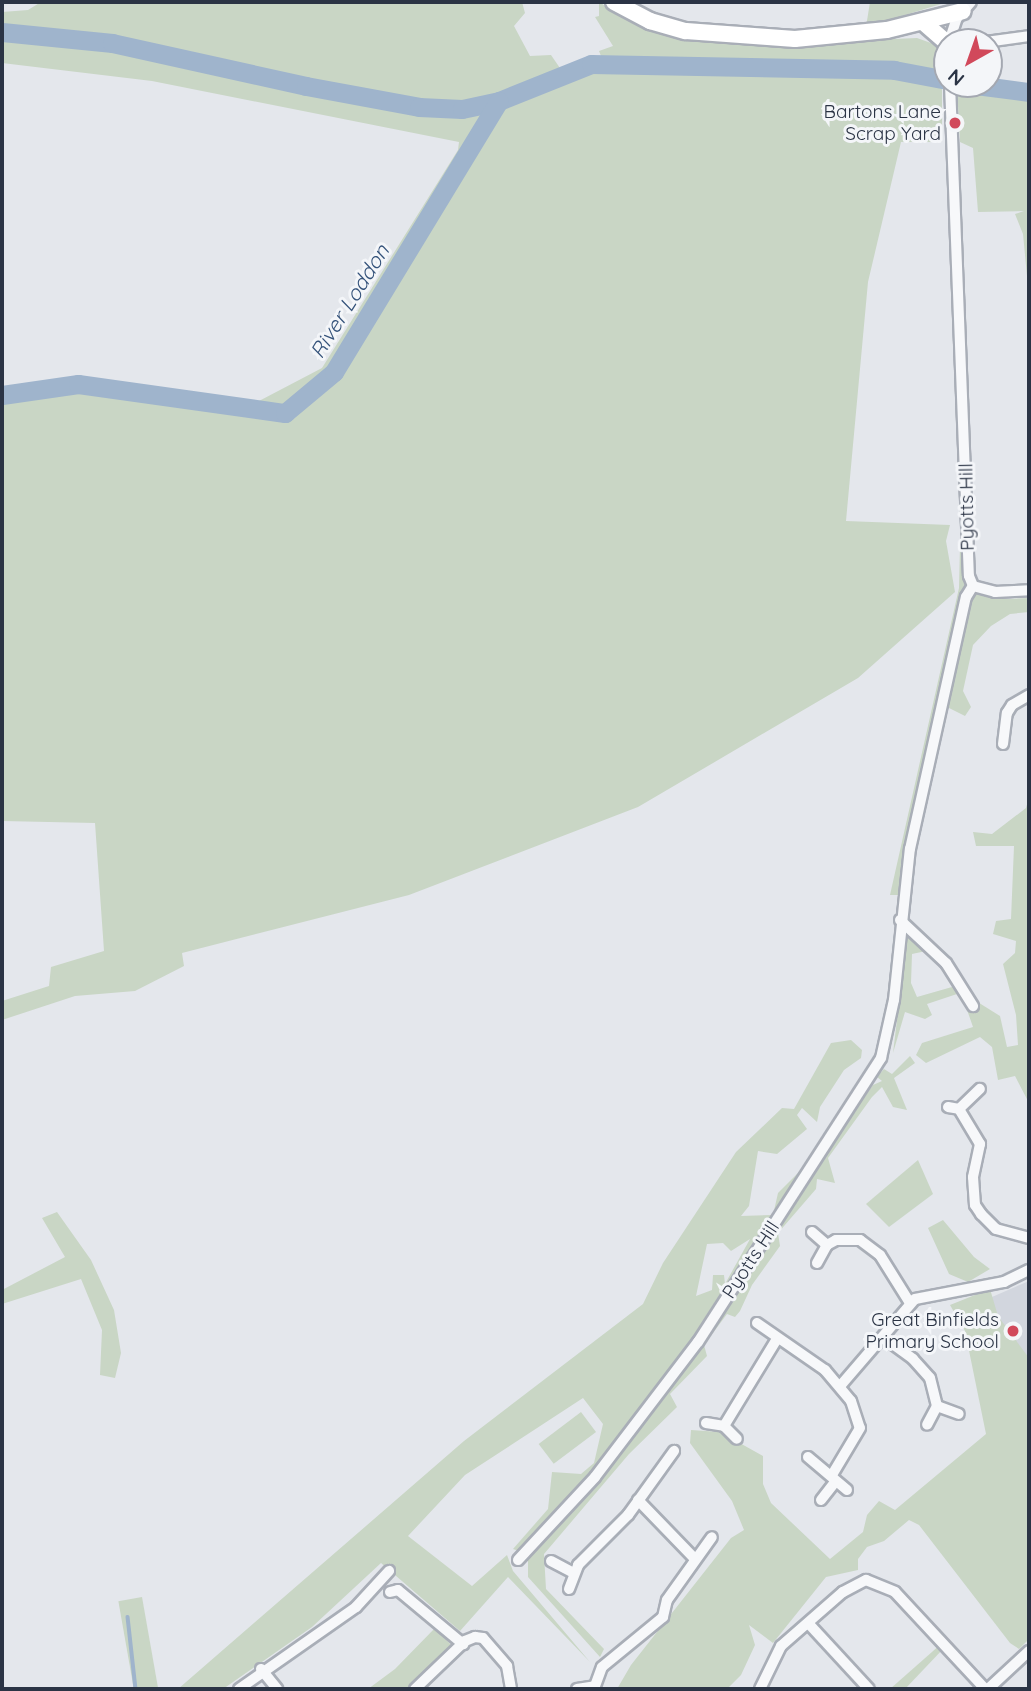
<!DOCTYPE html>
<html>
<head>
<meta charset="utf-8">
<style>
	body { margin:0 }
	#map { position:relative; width:1031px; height:1691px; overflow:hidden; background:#e4e7ec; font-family:Quicksand,sans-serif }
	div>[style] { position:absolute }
	.built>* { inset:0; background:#d2d6de }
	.green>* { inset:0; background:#c9d6c5; transform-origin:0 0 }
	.stream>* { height:3.5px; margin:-1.75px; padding:0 1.75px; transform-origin:1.75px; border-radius:1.75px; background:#9fb4cc }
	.river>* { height:19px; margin:-9.5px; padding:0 9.5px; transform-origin:9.5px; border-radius:9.5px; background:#9fb4cc }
	.roads { filter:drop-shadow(2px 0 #a9aeb7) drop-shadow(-2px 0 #a9aeb7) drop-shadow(0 2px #a9aeb7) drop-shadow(0 -2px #a9aeb7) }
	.street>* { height:10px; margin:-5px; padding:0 5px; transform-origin:5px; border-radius:5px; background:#f7f8fa }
	.secondary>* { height:16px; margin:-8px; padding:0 8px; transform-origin:8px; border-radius:8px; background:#fff }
	.dots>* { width:19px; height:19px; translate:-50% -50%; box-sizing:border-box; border:4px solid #f4f6f9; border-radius:50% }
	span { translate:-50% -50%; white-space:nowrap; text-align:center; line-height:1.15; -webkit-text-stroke:6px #f4f6f9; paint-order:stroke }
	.poi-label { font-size:19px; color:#2b3445 }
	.right { translate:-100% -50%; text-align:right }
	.street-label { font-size:19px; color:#2b3445 }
	.water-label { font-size:21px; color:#34527a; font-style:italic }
	.frame { position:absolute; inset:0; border:4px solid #2b3445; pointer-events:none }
	.north { position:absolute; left:933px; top:28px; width:70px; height:70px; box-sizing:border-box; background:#f4f6f9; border:2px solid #a4a8b1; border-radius:50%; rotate:220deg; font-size:19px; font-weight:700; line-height:28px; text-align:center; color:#2b3445 }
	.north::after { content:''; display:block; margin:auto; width:24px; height:32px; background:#d1495b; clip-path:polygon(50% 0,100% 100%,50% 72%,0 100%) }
</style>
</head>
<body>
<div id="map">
	<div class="built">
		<div style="clip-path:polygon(1029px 1281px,1029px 1369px,978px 1303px)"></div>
	</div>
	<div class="green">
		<div style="clip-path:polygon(41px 2px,522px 2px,525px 13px,514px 26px,530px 56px,551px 55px,562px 71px,591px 64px,601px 56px,599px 51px,613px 46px,595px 17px,599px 16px,599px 2px,616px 13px,684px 39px,753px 45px,917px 38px,942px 47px,942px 142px,901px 142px,868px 282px,846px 521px,950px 525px,946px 541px,955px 592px,858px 678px,638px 807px,409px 895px,182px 953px,184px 966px,135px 991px,75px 996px,2px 1020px,2px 1001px,49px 986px,51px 967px,104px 951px,95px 823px,2px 821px,2px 392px,16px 387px,147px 390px,259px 401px,322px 368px,458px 150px,459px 142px,152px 81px,2px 63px,2px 12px,28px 10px)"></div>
		<div style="clip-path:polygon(870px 2px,939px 2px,941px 4px,866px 27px)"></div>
		<div style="clip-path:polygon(957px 88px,1029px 96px,1029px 297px,1023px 234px,1015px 214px,1024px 211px,978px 212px,973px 148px,960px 142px)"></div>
		<div style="clip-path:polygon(966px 544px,973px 590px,1007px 599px,1029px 598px,1029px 612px,1010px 614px,991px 626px,973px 645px,963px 691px,971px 707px,965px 716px,947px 707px,918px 845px,900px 895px,890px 895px,959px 588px,960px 546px)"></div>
		<div style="clip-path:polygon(1029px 797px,1029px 1103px,1015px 1076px,998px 1080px,992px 1047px,980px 1037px,926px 1063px,916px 1055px,922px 1043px,973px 1027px,965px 1004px,976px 1001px,1000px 1016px,1007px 1047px,1018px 1045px,1016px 1015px,1003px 964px,1015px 953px,1016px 941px,993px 934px,996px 921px,1011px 919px,1014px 846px,976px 846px,973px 832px,992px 834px,1026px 808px)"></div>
		<div style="clip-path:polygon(908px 929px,926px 951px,912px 954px,911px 983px,917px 997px,959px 985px,963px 992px,927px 1004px,932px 1015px,925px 1019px,905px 1012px,893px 1053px)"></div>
		<div style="clip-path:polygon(evenodd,851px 1040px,862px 1050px,861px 1058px,844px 1070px,820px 1107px,817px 1122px,802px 1108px,797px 1115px,807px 1129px,777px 1154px,758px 1151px,749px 1206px,741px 1216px,773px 1215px,778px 1193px,805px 1166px,833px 1124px,841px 1129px,873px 1085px,882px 1081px,877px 1077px,884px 1069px,892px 1074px,910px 1056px,915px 1063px,894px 1078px,907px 1110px,893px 1107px,882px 1087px,872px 1097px,828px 1158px,835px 1183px,817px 1179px,816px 1189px,778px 1233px,780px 1246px,752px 1285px,740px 1311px,735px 1317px,727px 1314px,704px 1345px,707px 1356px,670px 1394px,677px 1407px,629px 1454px,544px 1554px,546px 1589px,604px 1649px,600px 1657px,528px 1577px,528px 1554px,513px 1549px,548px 1509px,552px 1472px,581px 1474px,594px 1463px,603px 1424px,583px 1398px,465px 1475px,408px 1536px,472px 1586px,507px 1555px,513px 1571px,590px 1662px,508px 1577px,460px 1631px,381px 1563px,312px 1627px,223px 1689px,178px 1689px,464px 1441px,643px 1304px,663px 1263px,736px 1152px,782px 1108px,794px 1109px,831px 1043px,851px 1040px,750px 1239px,725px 1284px,724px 1275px,713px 1275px,712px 1290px,696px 1296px,707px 1244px,723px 1243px,731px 1251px,750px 1239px)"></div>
		<div style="clip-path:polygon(918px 1160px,933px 1194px,889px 1227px,866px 1204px)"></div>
		<div style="clip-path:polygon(57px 1212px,91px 1260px,114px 1310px,121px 1353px,115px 1378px,100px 1375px,102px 1330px,81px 1279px,2px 1304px,2px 1290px,65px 1257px,42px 1218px)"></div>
		<div style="clip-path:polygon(943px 1220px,974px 1257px,990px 1269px,968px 1282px,949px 1274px,928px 1228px)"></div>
		<div style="clip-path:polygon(990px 1289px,998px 1316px,1029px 1358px,1029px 1639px,1019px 1649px,1010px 1643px,919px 1525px,909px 1520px,884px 1541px,867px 1547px,858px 1559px,858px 1570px,826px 1577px,773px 1643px,749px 1625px,755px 1645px,741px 1675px,727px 1689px,617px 1689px,631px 1665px,731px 1538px,744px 1530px,732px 1501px,690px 1443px,691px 1430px,720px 1432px,763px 1456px,763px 1484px,771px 1503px,830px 1559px,863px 1532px,867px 1515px,879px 1501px,895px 1510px,986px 1434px,965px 1331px,950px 1305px)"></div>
		<div style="left:581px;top:1412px;width:25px;height:53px;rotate:53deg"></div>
		<div style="left:142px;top:1597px;width:93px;height:24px;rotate:80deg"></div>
		<div style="clip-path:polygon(435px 1628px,453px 1647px,413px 1689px,368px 1689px,395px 1669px)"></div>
		<div style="clip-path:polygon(941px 1644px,944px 1648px,905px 1689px,890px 1689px)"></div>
	</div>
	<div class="stream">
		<div style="left:128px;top:1617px;width:72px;rotate:83.7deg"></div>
	</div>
	<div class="river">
		<div style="left:2px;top:32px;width:111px;rotate:5.7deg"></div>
		<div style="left:112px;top:43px;width:199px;rotate:12.5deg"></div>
		<div style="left:306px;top:86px;width:115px;rotate:10.5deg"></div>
		<div style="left:419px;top:107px;width:43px;rotate:2.7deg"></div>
		<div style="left:462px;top:109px;width:38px;rotate:-12deg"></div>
		<div style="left:499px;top:101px;width:99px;rotate:-21.9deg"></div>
		<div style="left:591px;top:64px;width:303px;rotate:1.1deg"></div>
		<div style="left:894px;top:70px;width:54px;rotate:10.7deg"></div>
		<div style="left:968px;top:84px;width:62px;rotate:7.5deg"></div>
		<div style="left:2px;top:395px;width:77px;rotate:-8.2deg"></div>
		<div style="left:78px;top:384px;width:209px;rotate:8deg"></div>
		<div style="left:285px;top:413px;width:64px;rotate:-39.9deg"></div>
		<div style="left:334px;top:372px;width:317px;rotate:-58.7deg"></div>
	</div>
	<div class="roads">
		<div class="street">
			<div style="left:949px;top:42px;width:25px;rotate:-72deg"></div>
			<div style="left:957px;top:18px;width:21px;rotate:-49deg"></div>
			<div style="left:986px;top:42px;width:43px;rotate:-7.9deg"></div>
			<div style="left:950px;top:84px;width:492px;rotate:87.8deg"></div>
			<div style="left:969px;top:576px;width:11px;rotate:68deg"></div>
			<div style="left:973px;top:586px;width:23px;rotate:15deg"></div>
			<div style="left:995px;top:592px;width:34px;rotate:-3deg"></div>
			<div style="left:1003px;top:744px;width:31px;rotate:-83deg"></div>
			<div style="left:1007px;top:713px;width:9px;rotate:-58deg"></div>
			<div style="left:1012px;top:705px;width:20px;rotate:-30deg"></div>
			<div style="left:900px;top:920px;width:63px;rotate:43.1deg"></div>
			<div style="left:946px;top:963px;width:51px;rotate:57.9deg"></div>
			<div style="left:948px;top:1107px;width:11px;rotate:10deg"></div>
			<div style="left:959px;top:1109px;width:41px;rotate:59deg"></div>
			<div style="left:980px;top:1144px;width:34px;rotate:102deg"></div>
			<div style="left:973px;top:1177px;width:28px;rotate:86deg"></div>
			<div style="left:975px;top:1205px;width:11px;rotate:56deg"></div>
			<div style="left:981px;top:1214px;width:21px;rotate:45deg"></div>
			<div style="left:996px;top:1229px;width:34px;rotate:15deg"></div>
			<div style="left:959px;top:1109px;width:29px;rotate:-44deg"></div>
			<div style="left:812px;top:1232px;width:20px;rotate:41deg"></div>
			<div style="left:817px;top:1263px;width:21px;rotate:-61deg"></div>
			<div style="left:827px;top:1245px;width:10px;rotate:-29deg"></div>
			<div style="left:836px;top:1240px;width:24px"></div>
			<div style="left:860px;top:1240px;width:25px;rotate:37deg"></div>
			<div style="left:880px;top:1255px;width:57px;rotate:58deg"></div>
			<div style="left:757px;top:1323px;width:83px;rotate:34.7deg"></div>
			<div style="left:825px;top:1370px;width:40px;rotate:50deg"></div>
			<div style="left:851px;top:1401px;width:28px;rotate:72deg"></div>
			<div style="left:860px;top:1428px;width:55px;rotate:120.8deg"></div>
			<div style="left:883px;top:1337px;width:37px;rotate:36deg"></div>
			<div style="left:913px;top:1359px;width:25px;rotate:48deg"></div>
			<div style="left:930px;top:1378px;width:29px;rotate:76deg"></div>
			<div style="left:937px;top:1406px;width:21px;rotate:118deg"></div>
			<div style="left:841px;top:1385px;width:113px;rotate:-49.3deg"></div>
			<div style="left:915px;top:1299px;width:91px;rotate:-10.8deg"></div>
			<div style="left:1004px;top:1282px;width:28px;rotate:-26deg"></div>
			<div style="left:937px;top:1406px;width:23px;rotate:20deg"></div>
			<div style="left:706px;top:1423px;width:18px;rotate:9deg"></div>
			<div style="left:724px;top:1426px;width:18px;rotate:45deg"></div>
			<div style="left:724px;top:1426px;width:102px;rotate:-58.7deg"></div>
			<div style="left:808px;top:1457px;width:51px;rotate:40.2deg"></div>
			<div style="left:638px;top:1500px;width:81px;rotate:46deg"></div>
			<div style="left:821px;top:1500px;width:23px;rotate:-52deg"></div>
			<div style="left:518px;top:1560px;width:113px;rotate:-47.1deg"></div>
			<div style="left:595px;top:1477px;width:170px;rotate:-52.7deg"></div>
			<div style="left:698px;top:1342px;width:338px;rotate:-57.2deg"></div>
			<div style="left:881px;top:1058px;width:59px;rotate:-77.4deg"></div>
			<div style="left:894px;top:1000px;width:152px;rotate:-84deg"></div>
			<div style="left:910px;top:849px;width:258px;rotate:-77.5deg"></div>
			<div style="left:966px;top:597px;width:13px;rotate:-58deg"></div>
			<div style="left:551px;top:1561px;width:26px;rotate:28deg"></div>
			<div style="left:569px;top:1589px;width:26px;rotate:-69deg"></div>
			<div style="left:578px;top:1565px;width:71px;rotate:-45deg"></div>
			<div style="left:628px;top:1515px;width:79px;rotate:-54.3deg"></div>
			<div style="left:390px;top:1592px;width:8px;rotate:-14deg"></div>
			<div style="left:398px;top:1590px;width:85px;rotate:39.7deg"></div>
			<div style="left:809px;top:1624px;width:88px;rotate:47.3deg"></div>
			<div style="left:261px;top:1669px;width:26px;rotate:51deg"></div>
			<div style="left:595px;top:1686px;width:20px;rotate:-70deg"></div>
			<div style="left:602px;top:1667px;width:79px;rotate:-39.3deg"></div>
			<div style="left:663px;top:1617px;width:17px;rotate:-77deg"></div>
			<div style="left:667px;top:1600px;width:77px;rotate:-54.5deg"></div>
			<div style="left:239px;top:1689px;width:143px;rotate:-35deg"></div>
			<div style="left:356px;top:1607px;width:49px;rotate:-47.5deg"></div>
			<div style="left:415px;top:1689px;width:69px;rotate:-43.8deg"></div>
			<div style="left:465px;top:1641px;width:11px;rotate:-22deg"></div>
			<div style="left:475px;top:1637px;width:8px;rotate:7deg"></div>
			<div style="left:483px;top:1638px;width:37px;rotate:49deg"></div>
			<div style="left:507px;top:1666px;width:23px;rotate:80deg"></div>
			<div style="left:577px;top:1689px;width:18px;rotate:-9deg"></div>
			<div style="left:760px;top:1689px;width:48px;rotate:-64deg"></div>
			<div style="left:781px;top:1646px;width:82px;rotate:-41.1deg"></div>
			<div style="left:843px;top:1592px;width:26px;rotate:-28deg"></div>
			<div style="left:866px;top:1580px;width:31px;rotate:22deg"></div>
			<div style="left:895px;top:1592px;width:132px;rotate:47.1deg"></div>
			<div style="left:988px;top:1689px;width:56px;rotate:-42.8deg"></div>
		</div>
		<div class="secondary">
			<div style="left:614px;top:2px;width:41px;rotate:27.8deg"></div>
			<div style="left:650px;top:21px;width:37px;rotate:16deg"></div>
			<div style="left:686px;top:31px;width:109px;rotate:4.2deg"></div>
			<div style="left:795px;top:39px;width:92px;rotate:-5.6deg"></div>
			<div style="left:887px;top:30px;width:78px;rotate:-14deg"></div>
			<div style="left:923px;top:22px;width:32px;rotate:41deg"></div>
		</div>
	</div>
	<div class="dots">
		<div style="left:955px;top:123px;background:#d1495b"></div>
		<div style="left:1013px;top:1331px;background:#d1495b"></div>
	</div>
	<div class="poi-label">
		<span class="right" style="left:941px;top:123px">Bartons Lane<br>Scrap Yard</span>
		<span class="right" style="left:999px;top:1331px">Great Binfields<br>Primary School</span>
	</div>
	<div class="street-label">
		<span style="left:967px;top:507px;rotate:-91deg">Pyotts Hill</span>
		<span style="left:751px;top:1260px;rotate:-57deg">Pyotts Hill</span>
	</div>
	<div class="water-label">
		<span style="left:349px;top:301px;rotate:-58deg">River Loddon</span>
	</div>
	<div class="frame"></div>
	<div class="north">N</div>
</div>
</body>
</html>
